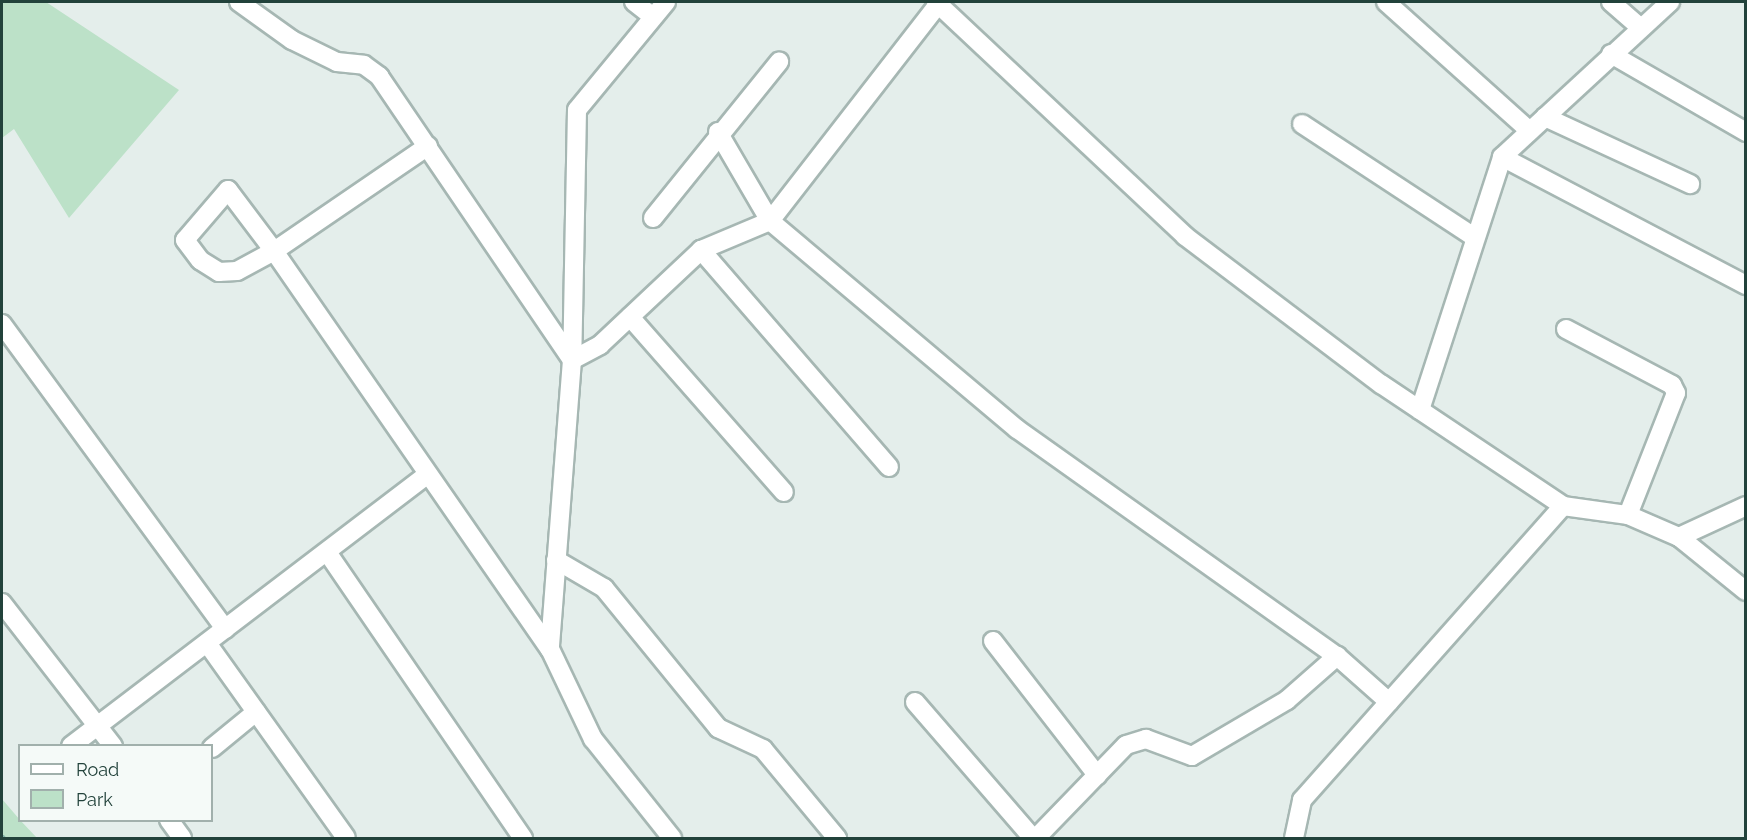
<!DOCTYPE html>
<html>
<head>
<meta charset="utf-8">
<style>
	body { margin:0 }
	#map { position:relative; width:1747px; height:840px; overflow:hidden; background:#e4eeeb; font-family:Raleway,sans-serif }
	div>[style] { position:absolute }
	.green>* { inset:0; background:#bce1c8 }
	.path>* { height:4px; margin-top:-2px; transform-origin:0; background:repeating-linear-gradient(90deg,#83b4a8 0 3px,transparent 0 7.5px) }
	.roads { filter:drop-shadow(2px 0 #a6b7b3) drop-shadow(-2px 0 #a6b7b3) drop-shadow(0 2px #a6b7b3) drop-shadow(0 -2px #a6b7b3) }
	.minor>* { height:18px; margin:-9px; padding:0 9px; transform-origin:9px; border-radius:9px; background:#fff }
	span { translate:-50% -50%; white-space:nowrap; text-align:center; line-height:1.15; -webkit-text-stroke:4.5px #f5faf8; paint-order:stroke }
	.frame { position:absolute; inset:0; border:3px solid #22423b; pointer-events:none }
	.legend { position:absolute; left:18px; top:744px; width:195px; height:78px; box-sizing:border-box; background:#f5faf8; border:2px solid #a1b0ac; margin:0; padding:8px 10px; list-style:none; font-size:18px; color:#22423b }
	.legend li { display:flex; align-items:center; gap:12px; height:30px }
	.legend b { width:30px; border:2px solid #a1b0ac }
</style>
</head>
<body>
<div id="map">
	<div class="green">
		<div style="clip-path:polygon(2px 2px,46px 2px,179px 90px,69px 218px,14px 129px,2px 138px)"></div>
		<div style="clip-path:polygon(2px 799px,20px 820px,37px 838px,2px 838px)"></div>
	</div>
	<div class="path">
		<div style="left:2px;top:836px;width:3px;rotate:45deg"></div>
	</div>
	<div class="roads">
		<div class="minor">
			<div style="left:239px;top:2px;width:65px;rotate:35.6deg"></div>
			<div style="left:292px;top:40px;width:50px;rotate:26.1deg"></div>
			<div style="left:337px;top:62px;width:27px;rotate:6deg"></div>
			<div style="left:364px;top:65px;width:19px;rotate:36deg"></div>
			<div style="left:379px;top:76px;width:343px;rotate:55.8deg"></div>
			<div style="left:634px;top:2px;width:24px;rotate:38deg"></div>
			<div style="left:666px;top:2px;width:140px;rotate:129.5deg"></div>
			<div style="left:577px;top:110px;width:250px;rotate:91.1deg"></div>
			<div style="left:572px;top:360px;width:290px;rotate:94.4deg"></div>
			<div style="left:550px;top:649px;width:100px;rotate:64.5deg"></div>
			<div style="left:593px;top:739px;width:127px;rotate:51.4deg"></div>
			<div style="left:936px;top:2px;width:342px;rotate:43.2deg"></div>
			<div style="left:1185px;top:236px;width:246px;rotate:37.1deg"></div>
			<div style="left:1381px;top:384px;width:219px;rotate:33.8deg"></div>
			<div style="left:1563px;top:506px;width:66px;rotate:7.9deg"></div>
			<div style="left:1628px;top:515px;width:56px;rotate:23.3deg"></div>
			<div style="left:1679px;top:537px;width:74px;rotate:-24.8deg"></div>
			<div style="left:1386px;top:2px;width:193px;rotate:41.9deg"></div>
			<div style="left:1611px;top:2px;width:38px;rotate:41deg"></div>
			<div style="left:1611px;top:54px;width:156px;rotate:30deg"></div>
			<div style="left:1545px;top:117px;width:160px;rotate:24.8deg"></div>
			<div style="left:1302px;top:124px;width:206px;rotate:33.3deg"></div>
			<div style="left:718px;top:132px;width:103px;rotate:59.7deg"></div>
			<div style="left:770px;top:221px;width:276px;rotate:-52.2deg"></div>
			<div style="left:428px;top:146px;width:186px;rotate:145.7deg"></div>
			<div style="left:274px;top:251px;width:484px;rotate:55.3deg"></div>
			<div style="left:1502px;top:157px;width:276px;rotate:27.7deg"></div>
			<div style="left:228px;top:190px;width:76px;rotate:53deg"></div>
			<div style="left:274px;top:251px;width:42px;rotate:151.6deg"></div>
			<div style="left:237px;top:271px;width:18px;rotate:177deg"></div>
			<div style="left:219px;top:272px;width:22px;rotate:-148deg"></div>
			<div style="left:200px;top:260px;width:25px;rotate:-127deg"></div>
			<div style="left:185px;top:240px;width:66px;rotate:-49.3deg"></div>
			<div style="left:653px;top:218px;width:201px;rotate:-51.1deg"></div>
			<div style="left:701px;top:250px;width:287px;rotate:49.1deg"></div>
			<div style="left:630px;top:317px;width:233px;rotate:48.7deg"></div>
			<div style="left:2px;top:324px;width:378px;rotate:53.8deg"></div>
			<div style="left:1566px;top:329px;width:120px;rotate:27.8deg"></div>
			<div style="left:1672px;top:385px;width:9px;rotate:63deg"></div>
			<div style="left:1676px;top:393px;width:131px;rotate:111.5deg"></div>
			<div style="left:572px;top:360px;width:32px;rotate:-28deg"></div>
			<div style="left:600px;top:345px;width:139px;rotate:-43.2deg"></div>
			<div style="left:701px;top:250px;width:75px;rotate:-22.8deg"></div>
			<div style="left:770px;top:221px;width:323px;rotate:40.1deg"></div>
			<div style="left:1017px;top:429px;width:392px;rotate:35.4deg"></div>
			<div style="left:1337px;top:656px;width:69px;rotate:41.5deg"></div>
			<div style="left:1389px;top:702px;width:262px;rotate:-48.4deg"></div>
			<div style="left:1420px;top:410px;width:266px;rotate:-72deg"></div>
			<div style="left:1502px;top:157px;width:229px;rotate:-42.7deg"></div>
			<div style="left:1679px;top:537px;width:86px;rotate:38.9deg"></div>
			<div style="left:327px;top:552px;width:347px;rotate:55.6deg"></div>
			<div style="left:556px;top:560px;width:56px;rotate:30.3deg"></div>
			<div style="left:604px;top:588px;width:181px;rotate:50.8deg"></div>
			<div style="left:718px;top:728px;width:50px;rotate:25deg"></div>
			<div style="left:763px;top:749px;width:116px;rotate:50.3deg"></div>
			<div style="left:2px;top:603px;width:181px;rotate:52.2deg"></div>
			<div style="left:993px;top:641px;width:170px;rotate:52.2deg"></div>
			<div style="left:207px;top:643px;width:239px;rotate:54.5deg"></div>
			<div style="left:915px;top:702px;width:180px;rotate:49.1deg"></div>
			<div style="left:71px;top:746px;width:447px;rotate:-37.3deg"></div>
			<div style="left:212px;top:748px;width:57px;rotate:-39.3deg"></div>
			<div style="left:169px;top:820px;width:22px;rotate:54deg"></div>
			<div style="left:1036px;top:838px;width:129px;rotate:-45.9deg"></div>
			<div style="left:1126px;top:745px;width:21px;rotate:-17deg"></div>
			<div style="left:1146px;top:739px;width:49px;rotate:20.3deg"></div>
			<div style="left:1192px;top:756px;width:110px;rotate:-30.5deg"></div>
			<div style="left:1287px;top:700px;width:67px;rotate:-41.3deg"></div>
			<div style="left:1294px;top:838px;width:39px;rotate:-78deg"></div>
			<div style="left:1302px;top:800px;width:131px;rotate:-48.4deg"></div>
		</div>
	</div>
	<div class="frame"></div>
	<ul class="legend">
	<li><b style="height:8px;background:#fff"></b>Road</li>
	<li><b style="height:16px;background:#bce1c8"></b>Park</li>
	</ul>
</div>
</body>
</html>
